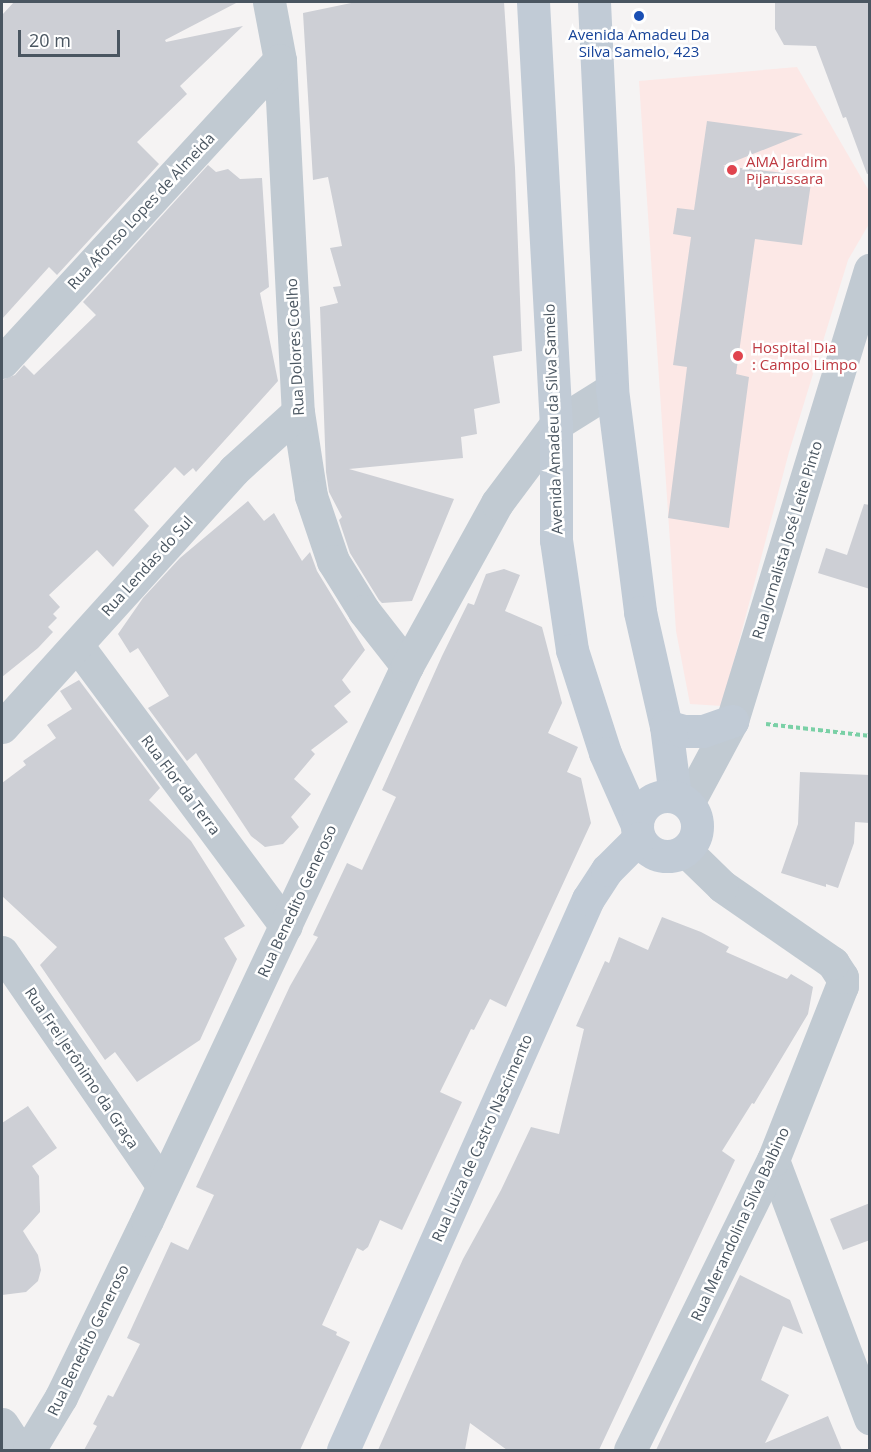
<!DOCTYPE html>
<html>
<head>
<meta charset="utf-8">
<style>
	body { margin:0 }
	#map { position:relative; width:871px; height:1452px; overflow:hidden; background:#f5f3f3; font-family:"Open Sans",sans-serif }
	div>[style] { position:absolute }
	.medical>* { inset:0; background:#fce8e6 }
	.building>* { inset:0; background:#cdcfd5 }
	.path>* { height:4px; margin-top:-2px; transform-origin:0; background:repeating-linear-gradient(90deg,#7ad0a6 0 4.5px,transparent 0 7.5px) }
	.street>* { height:33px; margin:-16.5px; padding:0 16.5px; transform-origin:16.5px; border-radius:16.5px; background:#c1cad2 }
	.secondary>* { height:33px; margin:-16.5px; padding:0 16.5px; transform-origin:16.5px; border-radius:16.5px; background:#c1cbd6 }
	.secondary>.ring { margin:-16.5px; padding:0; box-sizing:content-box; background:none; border:33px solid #c1cbd6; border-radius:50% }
	.dots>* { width:16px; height:16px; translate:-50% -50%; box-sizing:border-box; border:3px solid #fff; border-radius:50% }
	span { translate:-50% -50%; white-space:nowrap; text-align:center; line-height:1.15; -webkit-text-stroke:5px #fff; paint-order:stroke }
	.transit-label { font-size:15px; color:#164399 }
	.health-label { font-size:15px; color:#be3a42 }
	.left { translate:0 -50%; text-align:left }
	.street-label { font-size:15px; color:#4a5661 }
	.frame { position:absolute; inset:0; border:3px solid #4a5661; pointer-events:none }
	.scale { position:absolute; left:18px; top:30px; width:102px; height:27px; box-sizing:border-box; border:3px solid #4a5661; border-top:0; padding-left:8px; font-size:18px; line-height:21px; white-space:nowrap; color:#4a5661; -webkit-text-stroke:4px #fff; paint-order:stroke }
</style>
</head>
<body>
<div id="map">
	<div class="medical">
		<div style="clip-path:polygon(797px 67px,869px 191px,869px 224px,848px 260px,789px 452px,722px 706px,690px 704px,676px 631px,639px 81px)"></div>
	</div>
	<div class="building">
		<div style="clip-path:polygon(14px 2px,238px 2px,165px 40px,166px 42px,243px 26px,180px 86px,187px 94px,137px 142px,159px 164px,57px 275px,49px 267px,2px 319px,2px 15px)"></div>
		<div style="clip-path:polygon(356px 2px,504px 2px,515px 168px,522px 351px,493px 356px,500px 403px,474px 409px,477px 434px,461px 437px,463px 458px,349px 469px,454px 499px,412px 601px,382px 603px,379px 600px,350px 553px,339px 520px,342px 517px,329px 492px,326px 472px,320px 307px,338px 303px,333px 287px,341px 286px,330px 248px,342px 246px,328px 177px,313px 180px,303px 13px)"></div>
		<div style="clip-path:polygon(775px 2px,870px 2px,870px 173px,867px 174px,846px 117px,843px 118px,816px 46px,784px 45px,775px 29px)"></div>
		<div style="clip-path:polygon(707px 121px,803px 134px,723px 166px,812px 176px,802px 245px,755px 239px,736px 374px,749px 377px,729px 528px,668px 518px,687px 367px,673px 365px,691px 237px,673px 234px,677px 208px,694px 210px)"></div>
		<div style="clip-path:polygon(208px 165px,216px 172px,228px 169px,240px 179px,262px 178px,269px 287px,260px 293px,278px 381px,196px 472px,193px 468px,184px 476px,175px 467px,134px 510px,149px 526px,113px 567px,97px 550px,49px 595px,60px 607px,53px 614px,57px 618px,48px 627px,53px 632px,38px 648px,2px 677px,2px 380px,15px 375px,24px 365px,34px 375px,96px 315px,83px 302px)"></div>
		<div style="clip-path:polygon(248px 501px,264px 521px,274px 513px,302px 561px,310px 552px,317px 571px,365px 650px,342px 680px,351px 692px,334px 706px,348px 722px,311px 750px,315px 754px,294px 779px,311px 794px,291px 817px,299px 827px,283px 844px,265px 847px,251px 836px,196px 753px,187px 761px,148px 708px,169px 696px,138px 648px,130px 653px,118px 634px,143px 598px,180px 558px)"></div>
		<div style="clip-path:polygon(864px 504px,870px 505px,870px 589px,818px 573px,826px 548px,847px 555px)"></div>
		<div style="clip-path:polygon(504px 569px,520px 575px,505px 611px,542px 627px,562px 703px,548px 733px,578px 747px,567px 772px,581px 778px,591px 823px,506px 1007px,490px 999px,474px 1030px,471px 1029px,440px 1092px,462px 1102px,402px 1230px,380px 1220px,368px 1247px,363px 1251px,357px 1248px,322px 1325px,337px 1332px,336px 1335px,350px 1342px,300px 1450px,84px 1450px,97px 1426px,93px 1424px,108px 1395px,113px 1397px,140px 1344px,127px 1338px,171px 1242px,188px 1250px,214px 1195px,196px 1187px,290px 986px,318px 937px,313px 935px,347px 863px,362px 870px,396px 797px,382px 790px,442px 656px,468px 603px,474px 605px,486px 574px)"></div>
		<div style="clip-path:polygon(79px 680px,160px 788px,149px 800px,191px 841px,245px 926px,224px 938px,237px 959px,200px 1040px,137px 1082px,115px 1052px,105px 1060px,40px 965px,57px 947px,2px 896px,2px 783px,26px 765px,23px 761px,56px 738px,47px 725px,72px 709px,60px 691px)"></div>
		<div style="clip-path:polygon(800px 772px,870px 775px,870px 823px,855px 822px,854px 843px,838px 888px,826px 884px,826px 887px,781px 873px,798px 824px)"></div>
		<div style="clip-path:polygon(662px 917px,701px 932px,729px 947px,726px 952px,787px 979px,791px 974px,813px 987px,808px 1014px,754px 1104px,752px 1103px,722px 1151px,735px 1160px,599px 1450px,507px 1450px,470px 1423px,465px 1450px,378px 1450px,463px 1259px,501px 1190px,531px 1127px,559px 1134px,584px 1029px,576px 1026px,605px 961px,609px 963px,619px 937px,648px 950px)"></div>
		<div style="clip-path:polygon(28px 1106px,57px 1148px,32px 1166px,39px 1176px,40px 1207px,40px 1212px,23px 1231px,38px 1255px,41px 1270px,38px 1281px,26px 1292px,2px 1295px,2px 1123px)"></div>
		<div style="clip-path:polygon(870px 1203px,870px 1240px,843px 1250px,830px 1219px)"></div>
		<div style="clip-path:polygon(740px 1275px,790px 1300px,803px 1334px,783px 1326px,761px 1380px,789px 1395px,765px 1443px,828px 1416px,842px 1450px,656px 1450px)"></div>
	</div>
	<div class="path">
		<div style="left:766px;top:724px;width:105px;rotate:6.6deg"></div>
	</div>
	<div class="street">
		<div style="left:269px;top:2px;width:59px;rotate:79.3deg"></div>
		<div style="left:280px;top:60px;width:352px;rotate:87.1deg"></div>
		<div style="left:298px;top:412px;width:85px;rotate:81.2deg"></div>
		<div style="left:311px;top:496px;width:69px;rotate:71.3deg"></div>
		<div style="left:333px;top:561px;width:59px;rotate:58.2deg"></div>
		<div style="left:364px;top:611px;width:70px;rotate:52deg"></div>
		<div style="left:2px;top:362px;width:410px;rotate:-47.4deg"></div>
		<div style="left:77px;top:645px;width:350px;rotate:53.4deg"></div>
		<div style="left:2px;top:727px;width:346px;rotate:-47.9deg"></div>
		<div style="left:234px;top:470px;width:86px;rotate:-42.2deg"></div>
		<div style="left:688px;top:803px;width:93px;rotate:-61.8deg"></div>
		<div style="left:732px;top:721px;width:472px;rotate:-73deg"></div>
		<div style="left:2px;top:952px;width:283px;rotate:55.5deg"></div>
		<div style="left:773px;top:1160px;width:276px;rotate:69.4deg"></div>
		<div style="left:2px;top:1424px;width:31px;rotate:57deg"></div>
		<div style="left:29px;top:1450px;width:62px;rotate:-58.9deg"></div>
		<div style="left:61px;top:1397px;width:197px;rotate:-64.1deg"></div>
		<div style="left:147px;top:1220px;width:612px;rotate:-64.86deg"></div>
		<div style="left:407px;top:666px;width:186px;rotate:-61.1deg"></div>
		<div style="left:497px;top:503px;width:99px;rotate:-53.2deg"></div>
		<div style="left:556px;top:424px;width:66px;rotate:-32deg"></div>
		<div style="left:630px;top:1450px;width:323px;rotate:-63.8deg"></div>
		<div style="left:773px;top:1160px;width:187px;rotate:-68.4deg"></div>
		<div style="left:842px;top:986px;width:9px;rotate:-90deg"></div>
		<div style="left:842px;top:977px;width:17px;rotate:-123deg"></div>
		<div style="left:833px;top:963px;width:135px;rotate:-145.3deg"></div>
		<div style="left:722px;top:886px;width:50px;rotate:-135.8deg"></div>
	</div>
	<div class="secondary">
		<div style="left:533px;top:2px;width:423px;rotate:86.9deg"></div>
		<div style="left:556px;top:424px;width:116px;rotate:90deg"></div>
		<div style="left:556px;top:540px;width:111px;rotate:81.7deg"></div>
		<div style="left:572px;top:650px;width:108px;rotate:72.2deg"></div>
		<div style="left:605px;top:753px;width:79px;rotate:66deg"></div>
		<div style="left:594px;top:2px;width:387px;rotate:87.3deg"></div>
		<div style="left:612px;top:389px;width:225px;rotate:82.8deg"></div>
		<div style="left:640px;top:612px;width:117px;rotate:77.2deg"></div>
		<div style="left:666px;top:726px;width:71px;rotate:82.7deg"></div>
		<div style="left:666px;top:726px;width:18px;rotate:16deg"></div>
		<div style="left:683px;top:731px;width:20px"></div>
		<div style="left:703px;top:731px;width:31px;rotate:-19deg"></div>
		<div class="ring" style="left:637px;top:796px;width:27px;height:27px"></div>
		<div style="left:343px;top:1450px;width:603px;rotate:-66.03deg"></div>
		<div style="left:588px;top:899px;width:35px;rotate:-57deg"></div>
		<div style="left:607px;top:870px;width:45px;rotate:-45deg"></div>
	</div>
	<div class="dots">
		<div style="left:639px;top:16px;background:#1a4fb4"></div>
		<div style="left:732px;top:170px;background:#e0444e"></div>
		<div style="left:738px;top:356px;background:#e0444e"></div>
	</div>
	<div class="transit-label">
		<span style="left:639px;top:43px">Avenida Amadeu Da<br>Silva Samelo, 423</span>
	</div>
	<div class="health-label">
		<span class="left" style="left:746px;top:170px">AMA Jardim<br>Pijarussara</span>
		<span class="left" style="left:752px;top:356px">Hospital Dia<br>: Campo Limpo</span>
	</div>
	<div class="street-label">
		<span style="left:141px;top:211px;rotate:-47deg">Rua Afonso Lopes de Almeida</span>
		<span style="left:295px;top:347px;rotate:-93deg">Rua Dolores Coelho</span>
		<span style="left:553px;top:419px;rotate:-92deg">Avenida Amadeu da Silva Samelo</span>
		<span style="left:787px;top:540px;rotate:-73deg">Rua Jornalista José Leite Pinto</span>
		<span style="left:147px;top:566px;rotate:-48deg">Rua Lendas do Sul</span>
		<span style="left:181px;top:785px;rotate:53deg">Rua Flor da Terra</span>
		<span style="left:297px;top:901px;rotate:-65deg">Rua Benedito Generoso</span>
		<span style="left:82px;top:1068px;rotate:56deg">Rua Frei Jerônimo da Graça</span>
		<span style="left:482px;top:1138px;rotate:-66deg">Rua Luiza de Castro Nascimento</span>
		<span style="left:740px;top:1224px;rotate:-65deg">Rua Merandolina Silva Balbino</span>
		<span style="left:88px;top:1340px;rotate:-64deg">Rua Benedito Generoso</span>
	</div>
	<div class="frame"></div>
	<div class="scale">20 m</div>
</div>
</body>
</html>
